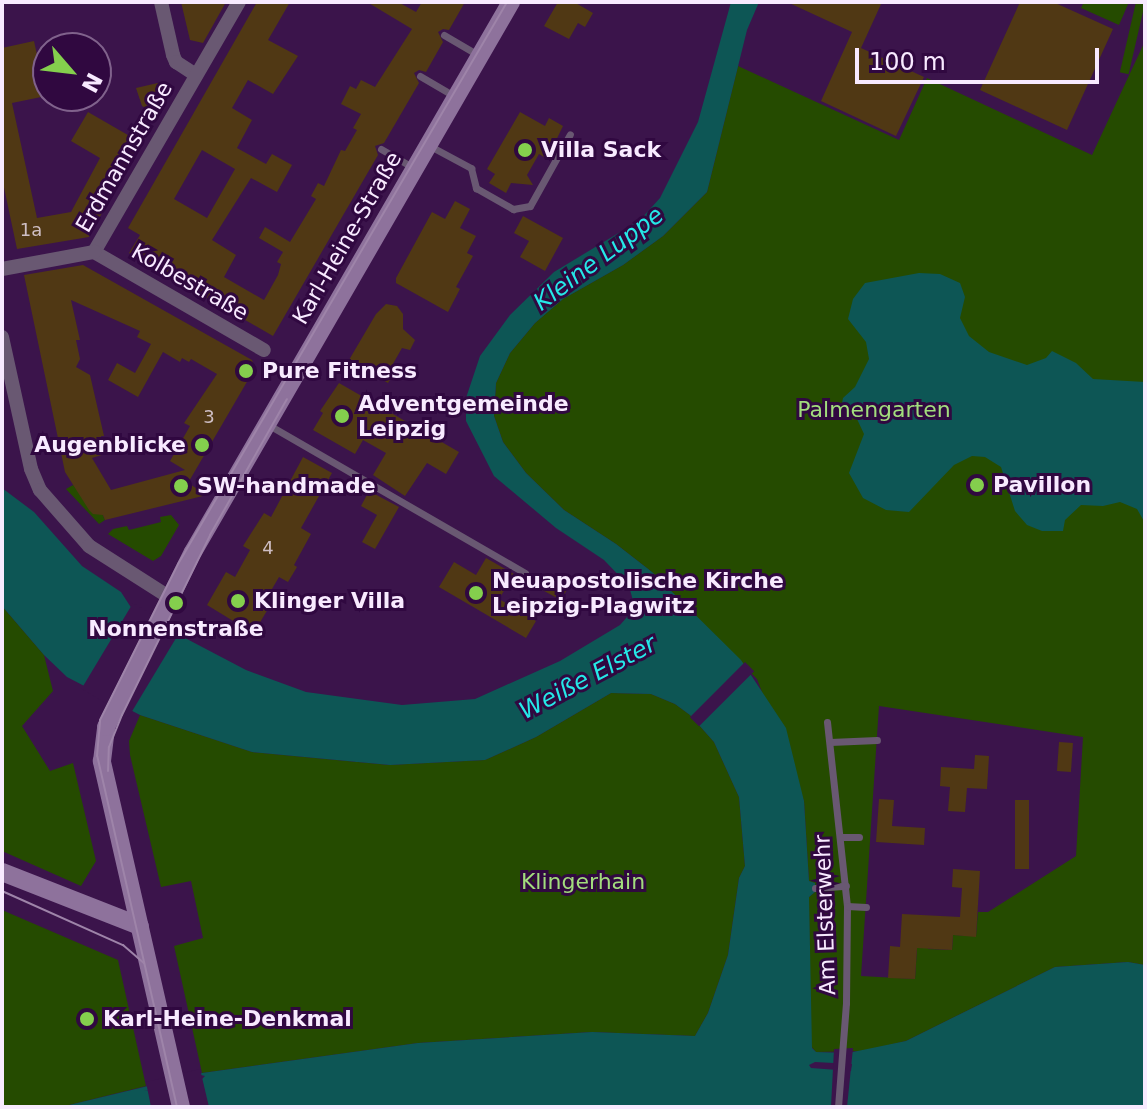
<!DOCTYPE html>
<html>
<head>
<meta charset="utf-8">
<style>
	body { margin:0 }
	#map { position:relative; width:1147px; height:1109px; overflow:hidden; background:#3b144b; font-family:"DejaVu Sans",sans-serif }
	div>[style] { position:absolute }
	.green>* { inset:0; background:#254b00; transform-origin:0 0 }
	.water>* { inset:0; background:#0d5655 }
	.pier>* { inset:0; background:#3b144b; transform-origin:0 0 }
	.building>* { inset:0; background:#503814; transform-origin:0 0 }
	.lane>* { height:7px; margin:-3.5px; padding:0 3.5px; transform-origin:3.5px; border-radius:3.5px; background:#695872 }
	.street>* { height:14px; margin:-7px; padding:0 7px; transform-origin:7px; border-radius:7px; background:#695872 }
	.secondary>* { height:18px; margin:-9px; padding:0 9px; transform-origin:9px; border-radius:9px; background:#8e729c }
	.tram>* { height:2px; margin:-1px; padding:0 1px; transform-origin:1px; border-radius:1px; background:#9e84a9 }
	.dots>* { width:22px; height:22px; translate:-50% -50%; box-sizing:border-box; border:4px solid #300840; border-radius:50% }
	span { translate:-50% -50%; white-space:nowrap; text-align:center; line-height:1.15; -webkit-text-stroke:6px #300840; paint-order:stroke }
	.number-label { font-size:18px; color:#cebec4 }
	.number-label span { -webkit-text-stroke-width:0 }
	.poi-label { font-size:22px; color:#f8eaff; font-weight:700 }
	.left { translate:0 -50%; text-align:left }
	.right { translate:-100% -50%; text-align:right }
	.street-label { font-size:22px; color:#f8eaff }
	.park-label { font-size:22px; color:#a2dd7d }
	.water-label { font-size:24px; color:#25e8e7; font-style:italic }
	.frame { position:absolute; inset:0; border:4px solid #f8eaff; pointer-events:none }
	.north { position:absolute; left:32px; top:32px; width:80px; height:80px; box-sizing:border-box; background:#300840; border:2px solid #80628c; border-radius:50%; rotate:118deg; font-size:22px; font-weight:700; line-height:32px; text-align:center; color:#f8eaff }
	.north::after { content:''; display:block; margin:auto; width:28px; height:36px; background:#84cf4d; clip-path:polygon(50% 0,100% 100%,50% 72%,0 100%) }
	.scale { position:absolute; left:855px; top:48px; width:244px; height:36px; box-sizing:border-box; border:4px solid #f8eaff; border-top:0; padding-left:10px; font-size:24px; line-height:28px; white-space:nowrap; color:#f8eaff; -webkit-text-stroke:6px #300840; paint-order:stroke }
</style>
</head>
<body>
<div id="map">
	<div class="green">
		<div style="clip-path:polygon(1084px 2px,1129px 2px,1119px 25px,1081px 8px)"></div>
		<div style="left:1136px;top:2px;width:9px;height:72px;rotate:13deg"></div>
		<div style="clip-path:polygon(evenodd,1145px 41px,1145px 965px,1128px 962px,1055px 967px,906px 1041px,862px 1051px,816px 1052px,810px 1045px,809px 897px,815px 892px,815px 884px,809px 881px,804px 801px,757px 679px,652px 572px,616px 544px,564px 510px,526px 473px,503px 442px,494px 416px,496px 383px,510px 353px,535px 323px,563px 299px,623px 265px,663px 236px,707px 192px,738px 66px,899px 140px,927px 78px,1092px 155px,1145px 41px,879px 706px,1083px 737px,1076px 856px,988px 912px,978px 912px,976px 936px,953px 935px,952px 950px,928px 949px,929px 934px,918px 933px,915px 979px,861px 976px,879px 706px)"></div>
		<div style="clip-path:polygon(73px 485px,102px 513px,105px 520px,99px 524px,66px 489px)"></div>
		<div style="clip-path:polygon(171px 515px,179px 525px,161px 556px,153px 561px,108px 534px,113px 529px,127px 526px,129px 530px,161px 522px,160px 517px)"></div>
		<div style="clip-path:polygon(2px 606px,44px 655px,53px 691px,22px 726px,50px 771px,73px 763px,96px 861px,81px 886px,2px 851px)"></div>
		<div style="clip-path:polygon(611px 693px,651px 694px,675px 704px,690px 715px,714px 742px,739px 797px,745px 866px,739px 878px,728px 955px,708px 1013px,695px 1036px,592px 1032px,418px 1043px,202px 1073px,174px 946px,203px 938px,191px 881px,161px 887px,130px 755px,129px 741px,140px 715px,252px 752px,389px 765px,485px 760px,536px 737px)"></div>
		<div style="clip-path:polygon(2px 910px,118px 960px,146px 1086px,61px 1107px,2px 1107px)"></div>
	</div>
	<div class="water">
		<div style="clip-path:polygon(evenodd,731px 2px,759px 2px,747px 30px,707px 192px,663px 236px,623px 265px,563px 299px,535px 323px,510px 353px,496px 383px,494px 416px,503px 442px,526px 473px,564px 510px,616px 544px,652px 572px,741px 660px,786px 728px,804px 801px,809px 881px,815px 883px,815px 892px,809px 897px,812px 1048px,816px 1052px,848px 1053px,906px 1041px,1055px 967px,1128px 962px,1145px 965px,1145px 1107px,61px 1107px,202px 1073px,418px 1043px,592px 1032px,695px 1036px,708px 1013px,728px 955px,739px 878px,745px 866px,739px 797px,714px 742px,690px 715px,675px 704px,651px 694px,611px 693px,536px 737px,485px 760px,390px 765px,252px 752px,140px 715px,67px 677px,44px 655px,2px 606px,2px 488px,34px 512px,82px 566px,121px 592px,132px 609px,145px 617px,246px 670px,306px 692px,402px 705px,475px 699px,560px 661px,620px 625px,635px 608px,629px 586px,604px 560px,556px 528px,494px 476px,466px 421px,466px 398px,480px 356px,510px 315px,554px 272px,640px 220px,660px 198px,698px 122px,731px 2px,815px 1062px,852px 1064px,851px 1071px,811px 1068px,809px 1065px,815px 1062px,731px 2px,201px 1075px,205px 1076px,202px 1079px,144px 1091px,201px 1075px)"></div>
		<div style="clip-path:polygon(919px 273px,940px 274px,960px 283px,965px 297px,960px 318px,969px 336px,989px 352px,1027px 365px,1046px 358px,1052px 351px,1076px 363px,1093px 379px,1145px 382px,1145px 523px,1137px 509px,1120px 502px,1103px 506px,1081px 505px,1065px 520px,1063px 531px,1042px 531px,1027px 525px,1015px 511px,1001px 467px,985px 457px,972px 456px,954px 465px,909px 512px,886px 510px,863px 498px,849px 473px,864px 434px,857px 419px,841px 408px,843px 398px,855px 387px,869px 359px,866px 342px,848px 319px,853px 299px,865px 283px)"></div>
	</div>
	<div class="pier">
		<div style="left:133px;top:603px;width:55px;height:100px;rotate:31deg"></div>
		<div style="left:745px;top:662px;width:13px;height:78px;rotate:45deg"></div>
		<div style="clip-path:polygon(853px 1048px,847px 1107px,831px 1107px,834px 1049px)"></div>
		<div style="clip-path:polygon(200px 1069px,209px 1107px,151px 1107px,146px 1082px)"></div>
	</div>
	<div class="building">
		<div style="clip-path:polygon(181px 2px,226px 2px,203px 43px,190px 40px)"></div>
		<div style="clip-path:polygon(evenodd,257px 2px,290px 2px,268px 40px,298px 56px,273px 94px,248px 80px,232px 108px,252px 120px,237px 148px,266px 164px,272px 154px,292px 165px,277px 192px,251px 178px,212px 240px,236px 255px,224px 277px,264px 300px,278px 275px,281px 264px,277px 262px,283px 252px,259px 238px,265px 227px,290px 242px,316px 199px,311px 196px,318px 183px,324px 186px,341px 150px,345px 151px,357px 130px,353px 128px,361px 114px,341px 104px,350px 86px,356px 89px,361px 80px,375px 87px,412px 29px,367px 2px,398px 2px,416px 12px,422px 2px,465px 2px,449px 30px,443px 29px,438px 32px,443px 42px,426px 72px,419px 70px,414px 73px,419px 83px,384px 143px,375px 146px,378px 155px,273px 336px,129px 253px,140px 235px,128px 228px,257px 2px,202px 150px,235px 169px,207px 218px,174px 199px,202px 150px)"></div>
		<div style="clip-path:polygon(558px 2px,574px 2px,593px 13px,585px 27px,578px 23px,569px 39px,544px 26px)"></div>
		<div style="clip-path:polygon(787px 2px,882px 2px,861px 48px,924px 77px,896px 136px,821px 101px,852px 32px)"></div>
		<div style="clip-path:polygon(1020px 2px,1053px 2px,1113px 29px,1067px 130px,980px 90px)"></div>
		<div style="clip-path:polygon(34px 41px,46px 96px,12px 103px,37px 218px,71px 212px,100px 158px,71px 141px,88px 112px,140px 142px,89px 237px,17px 249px,2px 178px,2px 48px)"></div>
		<div style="clip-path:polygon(162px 82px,165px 98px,157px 114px,142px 106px,136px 88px)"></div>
		<div style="clip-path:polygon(520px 112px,545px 126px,549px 118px,563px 126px,547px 159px,539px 154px,527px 175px,533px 185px,511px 183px,506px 193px,489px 183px,495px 174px,487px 169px)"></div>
		<div style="clip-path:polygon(455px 201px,470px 209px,460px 228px,476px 236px,467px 253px,473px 256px,456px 287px,460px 289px,448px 312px,396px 283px,396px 278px,432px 212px,445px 219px)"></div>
		<div style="clip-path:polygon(523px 216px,563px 238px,545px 271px,520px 257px,529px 241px,514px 233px)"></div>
		<div style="clip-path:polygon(evenodd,83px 265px,252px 360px,255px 368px,188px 483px,207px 495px,105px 520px,103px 515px,93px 514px,89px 510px,65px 472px,24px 275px,83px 265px,71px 300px,140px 331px,137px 337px,151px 344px,135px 373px,117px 363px,108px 380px,138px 397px,163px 352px,180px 362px,182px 358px,189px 362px,191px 359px,217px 374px,184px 423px,190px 426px,170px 461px,185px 470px,111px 490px,92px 458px,105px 454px,101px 436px,104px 436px,90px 375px,76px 367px,80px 359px,76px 340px,80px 340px,71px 300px)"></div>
		<div style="clip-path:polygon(386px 304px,397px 306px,403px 314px,403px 329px,415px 340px,410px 350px,402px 348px,390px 369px,394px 373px,388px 383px,349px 360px,376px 314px)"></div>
		<div style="clip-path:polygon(339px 383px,459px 452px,446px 474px,427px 463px,405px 496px,373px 475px,386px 453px,363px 440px,355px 454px,313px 430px,323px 413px,320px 411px)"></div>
		<div style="clip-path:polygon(303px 457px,332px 473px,301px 528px,311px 534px,294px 565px,297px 567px,288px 582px,279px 577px,262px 606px,268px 609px,259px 624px,254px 621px,248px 630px,207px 605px,226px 572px,235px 577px,250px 550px,243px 546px,264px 513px,271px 517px)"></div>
		<div style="clip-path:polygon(369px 491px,399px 507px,375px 549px,362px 542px,377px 515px,361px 506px)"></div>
		<div style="clip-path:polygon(486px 558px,514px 574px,499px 599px,536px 621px,526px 638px,439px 587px,454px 562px,476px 575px)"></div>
		<div style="left:546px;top:576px;width:25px;height:14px;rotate:29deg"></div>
		<div style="left:1059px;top:742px;width:14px;height:29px;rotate:4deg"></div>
		<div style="clip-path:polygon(975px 755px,989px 756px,987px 789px,967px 788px,965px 812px,948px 811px,950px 787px,940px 786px,941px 767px,974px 769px)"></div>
		<div style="clip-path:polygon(879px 799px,894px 800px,892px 826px,925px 828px,924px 845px,876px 842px)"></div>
		<div style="left:1015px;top:800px;width:14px;height:69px"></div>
		<div style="clip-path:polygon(953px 869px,980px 871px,976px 937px,953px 935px,952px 950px,917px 948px,915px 979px,888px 978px,890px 946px,900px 947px,902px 914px,960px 917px,962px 888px,952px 887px)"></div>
	</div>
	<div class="lane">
		<div style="left:444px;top:35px;width:42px;rotate:30.3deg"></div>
		<div style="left:420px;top:76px;width:42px;rotate:30.3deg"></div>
		<div style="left:430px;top:146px;width:47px;rotate:28.2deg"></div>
		<div style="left:471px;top:168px;width:21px;rotate:76deg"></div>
		<div style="left:476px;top:188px;width:43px;rotate:29.6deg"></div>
		<div style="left:513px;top:209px;width:17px;rotate:-10deg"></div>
		<div style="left:530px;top:206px;width:82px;rotate:-60.9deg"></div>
		<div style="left:381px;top:149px;width:38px;rotate:30deg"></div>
		<div style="left:267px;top:424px;width:298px;rotate:30deg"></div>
		<div style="left:827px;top:722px;width:185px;rotate:83.8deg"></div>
		<div style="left:847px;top:906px;width:97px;rotate:90.6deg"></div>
		<div style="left:846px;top:1003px;width:104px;rotate:94.4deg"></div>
		<div style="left:830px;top:742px;width:47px;rotate:-2.4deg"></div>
		<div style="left:842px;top:837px;width:17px"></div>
		<div style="left:815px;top:888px;width:31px;rotate:-4deg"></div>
		<div style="left:847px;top:906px;width:19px;rotate:3deg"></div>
	</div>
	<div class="street">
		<div style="left:161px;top:2px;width:54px;rotate:77.2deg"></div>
		<div style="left:173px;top:55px;width:8px;rotate:67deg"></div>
		<div style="left:176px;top:62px;width:24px;rotate:33deg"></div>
		<div style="left:94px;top:252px;width:289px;rotate:-59.9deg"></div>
		<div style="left:94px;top:252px;width:196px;rotate:30deg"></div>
		<div style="left:2px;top:269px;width:94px;rotate:-10.5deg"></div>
		<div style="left:2px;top:337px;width:135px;rotate:77.6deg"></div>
		<div style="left:31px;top:469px;width:23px;rotate:67deg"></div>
		<div style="left:40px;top:490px;width:74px;rotate:48.8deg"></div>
		<div style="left:89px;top:546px;width:95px;rotate:32.5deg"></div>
	</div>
	<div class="secondary">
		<div style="left:2px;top:872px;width:148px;rotate:21.4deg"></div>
		<div style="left:181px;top:1107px;width:355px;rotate:-102.9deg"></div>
		<div style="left:102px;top:761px;width:34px;rotate:-83deg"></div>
		<div style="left:106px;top:727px;width:195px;rotate:-63.6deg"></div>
		<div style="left:193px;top:552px;width:635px;rotate:-59.96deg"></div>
	</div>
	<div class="tram">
		<div style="left:108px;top:771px;width:24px;rotate:-88deg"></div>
		<div style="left:109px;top:747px;width:35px;rotate:-68deg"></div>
		<div style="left:122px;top:715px;width:200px;rotate:-63.9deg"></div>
		<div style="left:210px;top:535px;width:156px;rotate:-60.5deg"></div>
		<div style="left:2px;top:891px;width:133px;rotate:24.1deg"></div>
		<div style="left:123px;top:945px;width:28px;rotate:41deg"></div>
		<div style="left:177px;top:1107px;width:360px;rotate:-102.8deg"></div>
		<div style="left:97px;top:756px;width:36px;rotate:-85deg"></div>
		<div style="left:100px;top:720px;width:174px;rotate:-63.4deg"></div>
		<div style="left:178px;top:564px;width:651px;rotate:-59.65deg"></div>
	</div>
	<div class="dots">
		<div style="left:525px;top:150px;background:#84cf4d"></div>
		<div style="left:246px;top:371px;background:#84cf4d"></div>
		<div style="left:342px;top:416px;background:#84cf4d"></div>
		<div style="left:202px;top:445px;background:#84cf4d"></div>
		<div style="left:977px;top:485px;background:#84cf4d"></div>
		<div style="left:181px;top:486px;background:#84cf4d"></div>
		<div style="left:476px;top:593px;background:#84cf4d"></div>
		<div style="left:238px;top:601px;background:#84cf4d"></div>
		<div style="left:176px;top:603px;background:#84cf4d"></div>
		<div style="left:87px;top:1019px;background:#84cf4d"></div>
	</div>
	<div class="number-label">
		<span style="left:31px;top:230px">1a</span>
		<span style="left:209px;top:417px">3</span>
		<span style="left:268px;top:548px">4</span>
	</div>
	<div class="poi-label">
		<span class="left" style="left:541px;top:150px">Villa Sack</span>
		<span class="left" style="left:262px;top:371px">Pure Fitness</span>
		<span class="left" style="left:358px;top:416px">Adventgemeinde<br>Leipzig</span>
		<span class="right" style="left:186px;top:445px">Augenblicke</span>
		<span class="left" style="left:993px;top:485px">Pavillon</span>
		<span class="left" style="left:197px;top:486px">SW-handmade</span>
		<span class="left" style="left:492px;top:593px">Neuapostolische Kirche<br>Leipzig-Plagwitz</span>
		<span class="left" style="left:254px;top:601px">Klinger Villa</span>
		<span style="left:176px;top:629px">Nonnenstraße</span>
		<span class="left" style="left:103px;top:1019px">Karl-Heine-Denkmal</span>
	</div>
	<div class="street-label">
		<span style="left:124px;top:157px;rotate:-60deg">Erdmannstraße</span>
		<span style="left:347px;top:238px;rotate:-60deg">Karl-Heine-Straße</span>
		<span style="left:190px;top:282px;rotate:30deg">Kolbestraße</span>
		<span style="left:825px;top:915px;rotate:-92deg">Am Elsterwehr</span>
	</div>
	<div class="park-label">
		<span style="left:874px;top:410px">Palmengarten</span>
		<span style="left:583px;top:882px">Klingerhain</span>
	</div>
	<div class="water-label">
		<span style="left:599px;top:259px;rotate:-37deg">Kleine Luppe</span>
		<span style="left:588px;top:678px;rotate:-28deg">Weiße Elster</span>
	</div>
	<div class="frame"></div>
	<div class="north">N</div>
	<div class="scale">100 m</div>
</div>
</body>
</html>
